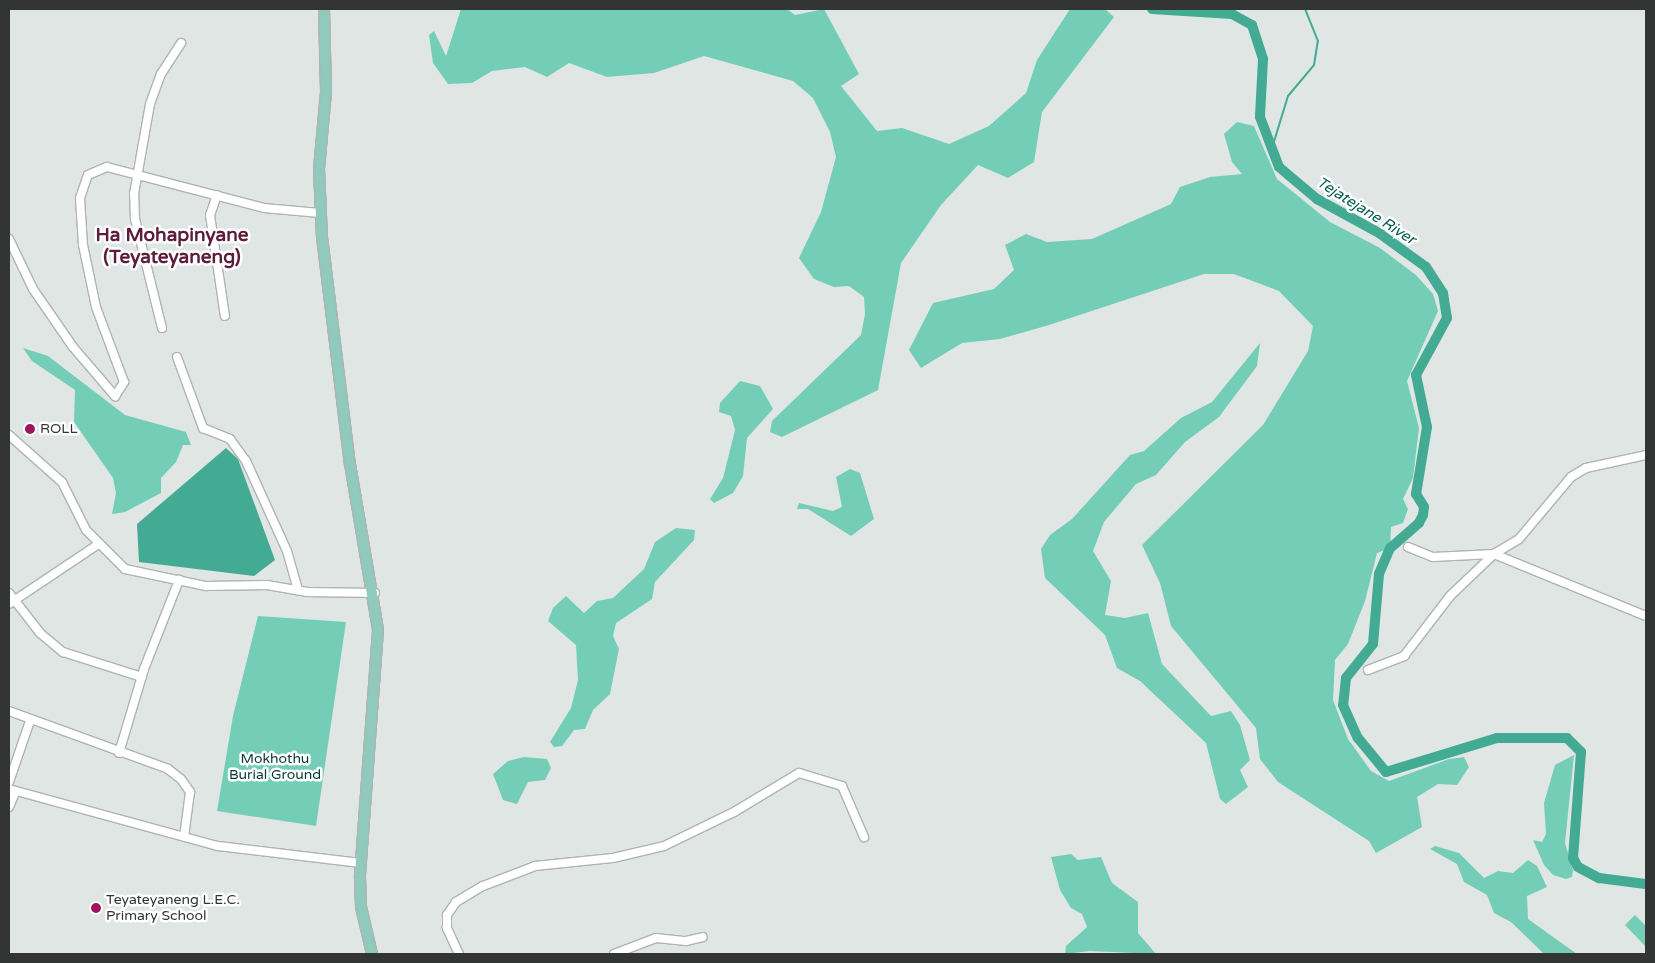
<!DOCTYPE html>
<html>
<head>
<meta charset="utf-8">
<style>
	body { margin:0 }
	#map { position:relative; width:1655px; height:963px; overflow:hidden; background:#dfe6e4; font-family:"Varela Round",sans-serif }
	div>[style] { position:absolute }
	.green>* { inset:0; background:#74ceb7 }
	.water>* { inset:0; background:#43ab94 }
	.stream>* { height:2px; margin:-1px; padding:0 1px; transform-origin:1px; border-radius:1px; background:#43ab94 }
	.river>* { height:10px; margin:-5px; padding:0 5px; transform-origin:5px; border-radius:5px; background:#43ab94 }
	.roads { filter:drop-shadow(1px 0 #aeb4b2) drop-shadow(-1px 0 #aeb4b2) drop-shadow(0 1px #aeb4b2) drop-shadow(0 -1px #aeb4b2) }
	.minor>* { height:8px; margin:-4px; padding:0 4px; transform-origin:4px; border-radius:4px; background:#fff }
	.major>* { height:10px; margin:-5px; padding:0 5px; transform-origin:5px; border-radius:5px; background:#8fcabc }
	.dots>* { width:14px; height:14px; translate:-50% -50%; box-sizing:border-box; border:2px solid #fff; border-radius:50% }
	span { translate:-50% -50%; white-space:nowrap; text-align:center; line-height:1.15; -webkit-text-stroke:5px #fff; paint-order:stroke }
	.poi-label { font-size:14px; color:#323534 }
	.left { translate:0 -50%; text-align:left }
	.park-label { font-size:14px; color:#08382f }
	.water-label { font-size:15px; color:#096050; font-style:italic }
	.district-label { font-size:19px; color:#5d1c3a; font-weight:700 }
	.frame { position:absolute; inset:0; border:10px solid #323534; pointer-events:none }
</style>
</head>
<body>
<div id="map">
	<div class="green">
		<div style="clip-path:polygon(461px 9px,787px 9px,795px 15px,824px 9px,859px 74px,841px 86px,877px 131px,902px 128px,949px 144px,989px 126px,1026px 93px,1037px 60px,1070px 9px,1105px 9px,1114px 17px,1042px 112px,1034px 162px,1008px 178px,978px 165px,941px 205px,901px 263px,878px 390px,782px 437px,770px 432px,772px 421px,861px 335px,865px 314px,864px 297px,849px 286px,834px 287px,814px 279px,799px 258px,821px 212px,836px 157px,830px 132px,813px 98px,793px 81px,704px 56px,654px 73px,607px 77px,569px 63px,547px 77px,525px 67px,492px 71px,472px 83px,448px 84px,433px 63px,429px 35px,434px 31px,446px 56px)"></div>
		<div style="clip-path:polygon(1237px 122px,1254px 126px,1277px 179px,1330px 222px,1380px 248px,1416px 275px,1433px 294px,1438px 311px,1407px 381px,1419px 428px,1413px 478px,1403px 499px,1408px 509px,1403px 523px,1391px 527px,1390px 548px,1377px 553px,1365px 601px,1348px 644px,1335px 660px,1333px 700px,1348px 739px,1371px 771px,1389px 781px,1449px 759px,1464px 757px,1469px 767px,1457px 785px,1438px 784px,1417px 797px,1422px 827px,1376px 853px,1369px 841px,1278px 782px,1260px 759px,1256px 728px,1171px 626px,1160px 583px,1142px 545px,1263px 425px,1308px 351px,1313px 326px,1279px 291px,1234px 274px,1204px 274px,1049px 325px,1000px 339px,962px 343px,921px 368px,909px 350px,933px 303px,994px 289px,1014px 270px,1005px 245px,1026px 234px,1047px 242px,1092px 239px,1171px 204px,1180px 187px,1210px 177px,1242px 174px,1232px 162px,1224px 134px)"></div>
		<div style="clip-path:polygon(1260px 343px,1257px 366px,1219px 417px,1185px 442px,1156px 475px,1136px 484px,1104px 522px,1093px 551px,1111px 581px,1105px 615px,1125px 618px,1148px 613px,1162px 664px,1211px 716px,1231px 711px,1240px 725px,1250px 760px,1240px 770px,1248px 787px,1226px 804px,1220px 799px,1206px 743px,1140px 681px,1117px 668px,1105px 635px,1045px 578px,1041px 549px,1050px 535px,1072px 519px,1130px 455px,1144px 451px,1181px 418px,1212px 402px)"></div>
		<div style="clip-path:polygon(23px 348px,48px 356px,125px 415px,186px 432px,191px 445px,183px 445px,176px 462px,161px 478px,161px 493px,125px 512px,112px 514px,116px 493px,113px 478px,74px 422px,75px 390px,32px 361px)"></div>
		<div style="clip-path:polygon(740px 381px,760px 386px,773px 409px,747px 438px,743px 476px,733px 493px,714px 503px,710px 499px,723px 478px,735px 430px,731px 416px,719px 412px,720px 403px)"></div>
		<div style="clip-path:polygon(850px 469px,860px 473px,874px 519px,851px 536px,808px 509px,797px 509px,799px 503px,833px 511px,842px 507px,836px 477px)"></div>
		<div style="clip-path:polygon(676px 528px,695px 530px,694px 540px,655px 582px,652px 599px,616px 623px,613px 636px,619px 649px,610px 694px,593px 710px,585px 729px,574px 730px,562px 746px,554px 747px,550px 742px,571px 708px,578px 680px,576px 645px,548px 621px,553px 608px,566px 596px,584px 613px,597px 601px,613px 598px,644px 569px,655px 542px)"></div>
		<div style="clip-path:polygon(258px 616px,346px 622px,316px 826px,217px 811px,233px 716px)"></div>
		<div style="clip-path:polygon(1574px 755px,1565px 843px,1573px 870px,1572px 877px,1566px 879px,1553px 875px,1544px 865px,1533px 840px,1542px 842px,1546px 834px,1544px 803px,1555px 765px)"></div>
		<div style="clip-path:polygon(524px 757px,547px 759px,551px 768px,545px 780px,528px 782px,517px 804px,503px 800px,493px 774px,508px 761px)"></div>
		<div style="clip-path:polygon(1435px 846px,1459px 853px,1484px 878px,1498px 871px,1513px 873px,1528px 860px,1537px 866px,1547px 887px,1527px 896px,1528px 919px,1577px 954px,1544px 954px,1511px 922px,1494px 913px,1487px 895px,1464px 882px,1457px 864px,1430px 849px)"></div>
		<div style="clip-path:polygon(1071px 854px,1078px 860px,1101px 857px,1112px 883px,1138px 902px,1138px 933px,1156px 954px,1090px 951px,1065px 954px,1066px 946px,1087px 927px,1082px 914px,1071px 908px,1060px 890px,1051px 857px)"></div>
		<div style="clip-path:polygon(1635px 915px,1646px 926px,1646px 947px,1625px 925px)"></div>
	</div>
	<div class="water">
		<div style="clip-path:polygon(226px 448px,238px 459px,275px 560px,254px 576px,139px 562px,137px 524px)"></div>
	</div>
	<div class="stream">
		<div style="left:1272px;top:148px;width:54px;rotate:-72.9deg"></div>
		<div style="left:1288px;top:96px;width:40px;rotate:-50deg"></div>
		<div style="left:1314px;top:65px;width:24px;rotate:-81deg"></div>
		<div style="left:1318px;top:41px;width:35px;rotate:-112deg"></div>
	</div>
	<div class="river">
		<div style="left:1152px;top:9px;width:80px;rotate:3.6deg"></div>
		<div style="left:1232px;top:14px;width:23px;rotate:29deg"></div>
		<div style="left:1252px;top:25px;width:36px;rotate:72deg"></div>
		<div style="left:1263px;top:59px;width:58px;rotate:93deg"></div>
		<div style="left:1260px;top:117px;width:53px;rotate:69.2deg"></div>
		<div style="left:1279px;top:167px;width:50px;rotate:40.1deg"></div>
		<div style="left:1317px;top:199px;width:71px;rotate:28.7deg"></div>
		<div style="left:1379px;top:233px;width:58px;rotate:35.9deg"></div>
		<div style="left:1426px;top:267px;width:31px;rotate:57deg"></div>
		<div style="left:1443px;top:293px;width:25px;rotate:81deg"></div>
		<div style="left:1447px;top:318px;width:65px;rotate:118.5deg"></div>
		<div style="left:1416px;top:375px;width:53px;rotate:78.1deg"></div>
		<div style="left:1427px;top:427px;width:68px;rotate:99.3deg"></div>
		<div style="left:1416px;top:494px;width:15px;rotate:58deg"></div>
		<div style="left:1424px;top:507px;width:8px;rotate:97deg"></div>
		<div style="left:1423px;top:515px;width:9px;rotate:117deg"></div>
		<div style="left:1419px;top:523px;width:38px;rotate:139deg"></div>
		<div style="left:1390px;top:548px;width:28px;rotate:113deg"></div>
		<div style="left:1379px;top:574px;width:70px;rotate:94.9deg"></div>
		<div style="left:1373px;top:644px;width:43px;rotate:128.5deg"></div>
		<div style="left:1346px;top:678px;width:27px;rotate:96deg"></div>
		<div style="left:1343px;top:705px;width:36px;rotate:66deg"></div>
		<div style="left:1358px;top:738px;width:44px;rotate:50.5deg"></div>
		<div style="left:1386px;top:772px;width:116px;rotate:-17deg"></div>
		<div style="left:1497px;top:738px;width:70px"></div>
		<div style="left:1567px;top:738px;width:20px;rotate:45deg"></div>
		<div style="left:1581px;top:752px;width:106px;rotate:94.3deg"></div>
		<div style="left:1573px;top:858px;width:10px;rotate:61deg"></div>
		<div style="left:1578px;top:867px;width:24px;rotate:28deg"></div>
		<div style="left:1599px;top:878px;width:47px;rotate:7.3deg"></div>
	</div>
	<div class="roads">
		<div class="minor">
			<div style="left:217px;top:195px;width:21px;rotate:109deg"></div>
			<div style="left:210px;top:215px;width:102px;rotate:81.6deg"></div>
			<div style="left:9px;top:239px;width:55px;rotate:64.4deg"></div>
			<div style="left:33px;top:289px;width:70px;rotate:55.4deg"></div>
			<div style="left:73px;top:347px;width:65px;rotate:49.4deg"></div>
			<div style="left:115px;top:396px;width:17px;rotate:-57deg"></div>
			<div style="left:124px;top:382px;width:80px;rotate:-110.5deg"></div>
			<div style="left:96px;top:307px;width:63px;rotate:-101.8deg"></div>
			<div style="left:83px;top:245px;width:47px;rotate:-93.7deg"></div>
			<div style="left:80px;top:198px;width:24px;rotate:-71deg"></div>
			<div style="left:88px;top:175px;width:21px;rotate:-23deg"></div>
			<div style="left:107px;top:167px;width:162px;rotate:14.6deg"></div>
			<div style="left:264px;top:208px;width:56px;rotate:5.1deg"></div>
			<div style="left:162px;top:328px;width:112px;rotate:-103.9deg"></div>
			<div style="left:135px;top:219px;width:25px;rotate:-92deg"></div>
			<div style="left:134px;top:194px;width:91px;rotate:-79.9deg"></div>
			<div style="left:150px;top:104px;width:32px;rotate:-70deg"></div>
			<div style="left:161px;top:74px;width:37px;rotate:-57deg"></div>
			<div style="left:177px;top:357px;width:76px;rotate:69.9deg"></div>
			<div style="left:203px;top:428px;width:29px;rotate:22deg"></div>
			<div style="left:230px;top:439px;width:27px;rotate:54deg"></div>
			<div style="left:246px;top:461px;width:99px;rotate:65.5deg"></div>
			<div style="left:287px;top:551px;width:41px;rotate:74.2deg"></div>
			<div style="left:9px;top:435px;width:71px;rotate:41.6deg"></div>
			<div style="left:62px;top:482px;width:54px;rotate:63.4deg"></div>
			<div style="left:86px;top:530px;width:55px;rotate:45deg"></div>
			<div style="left:125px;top:569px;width:83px;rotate:11.9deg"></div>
			<div style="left:206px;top:586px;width:61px;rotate:-0.9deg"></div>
			<div style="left:267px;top:585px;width:41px;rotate:9.9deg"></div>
			<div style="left:307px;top:592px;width:68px;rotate:0.8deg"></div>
			<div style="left:1408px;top:547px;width:27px;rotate:22deg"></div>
			<div style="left:1433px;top:557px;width:61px;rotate:-2.8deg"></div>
			<div style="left:1494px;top:554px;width:164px;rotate:22.2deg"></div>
			<div style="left:9px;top:593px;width:51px;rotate:52.2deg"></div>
			<div style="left:40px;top:633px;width:30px;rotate:40deg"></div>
			<div style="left:63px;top:652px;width:83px;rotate:17.6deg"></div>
			<div style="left:9px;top:604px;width:106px;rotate:-33.8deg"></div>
			<div style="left:1368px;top:670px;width:39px;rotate:-21deg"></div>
			<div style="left:1404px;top:656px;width:76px;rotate:-52.5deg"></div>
			<div style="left:1450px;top:596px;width:61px;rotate:-43.7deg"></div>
			<div style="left:1494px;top:554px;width:29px;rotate:-31deg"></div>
			<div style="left:1519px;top:539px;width:81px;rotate:-50deg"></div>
			<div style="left:1571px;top:477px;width:17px;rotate:-31deg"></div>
			<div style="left:1586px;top:468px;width:61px;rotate:-12.2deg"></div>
			<div style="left:9px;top:711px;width:169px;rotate:20deg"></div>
			<div style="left:168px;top:769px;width:16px;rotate:38deg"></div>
			<div style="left:181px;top:779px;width:16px;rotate:55deg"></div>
			<div style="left:190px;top:792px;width:45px;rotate:97.6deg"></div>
			<div style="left:119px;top:753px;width:88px;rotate:-73.4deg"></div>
			<div style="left:144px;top:669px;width:96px;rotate:-68.5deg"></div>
			<div style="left:9px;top:782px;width:65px;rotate:-71deg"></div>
			<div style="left:9px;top:789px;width:217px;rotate:15.3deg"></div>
			<div style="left:218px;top:846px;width:144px;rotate:6.8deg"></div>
			<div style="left:9px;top:807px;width:15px;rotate:-67deg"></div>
			<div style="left:459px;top:954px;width:29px;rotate:-115deg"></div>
			<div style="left:447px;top:928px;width:13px;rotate:-90deg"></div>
			<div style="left:447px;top:915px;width:16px;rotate:-55deg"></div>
			<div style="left:456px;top:902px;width:31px;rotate:-31deg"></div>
			<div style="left:483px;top:886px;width:56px;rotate:-21deg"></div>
			<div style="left:535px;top:866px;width:78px;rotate:-5.9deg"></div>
			<div style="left:613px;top:858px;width:52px;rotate:-13.2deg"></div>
			<div style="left:664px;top:846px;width:78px;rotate:-25.9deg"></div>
			<div style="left:734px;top:812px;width:76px;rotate:-31deg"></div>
			<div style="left:799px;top:773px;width:45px;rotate:16.8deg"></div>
			<div style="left:842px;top:786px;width:56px;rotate:66.7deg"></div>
			<div style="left:614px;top:954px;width:45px;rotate:-20.9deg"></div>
			<div style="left:656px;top:938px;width:30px;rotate:6deg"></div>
			<div style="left:686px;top:941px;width:17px;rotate:-13deg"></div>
		</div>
		<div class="major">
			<div style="left:324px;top:9px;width:83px;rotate:88.6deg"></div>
			<div style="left:326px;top:92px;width:77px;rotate:95.2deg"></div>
			<div style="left:319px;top:169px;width:68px;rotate:87.5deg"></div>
			<div style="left:322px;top:237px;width:229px;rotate:83deg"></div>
			<div style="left:350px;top:464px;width:168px;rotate:80.4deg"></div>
			<div style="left:378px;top:630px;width:248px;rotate:94.2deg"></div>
			<div style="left:360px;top:877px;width:30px;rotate:88deg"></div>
			<div style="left:361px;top:907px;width:48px;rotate:76.8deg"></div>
		</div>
	</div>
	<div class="dots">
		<div style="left:30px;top:429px;background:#a0145e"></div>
		<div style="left:96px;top:908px;background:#a0145e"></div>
	</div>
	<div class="poi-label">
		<span class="left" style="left:40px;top:429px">ROLL</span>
		<span class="left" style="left:106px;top:908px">Teyateyaneng L.E.C.<br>Primary School</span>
	</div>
	<div class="park-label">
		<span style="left:275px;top:767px">Mokhothu<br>Burial Ground</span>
	</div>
	<div class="water-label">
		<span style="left:1366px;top:211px;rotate:32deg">Tejatejane River</span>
	</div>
	<div class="district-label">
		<span style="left:172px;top:247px">Ha Mohapinyane<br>(Teyateyaneng)</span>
	</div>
	<div class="frame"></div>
</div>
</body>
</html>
